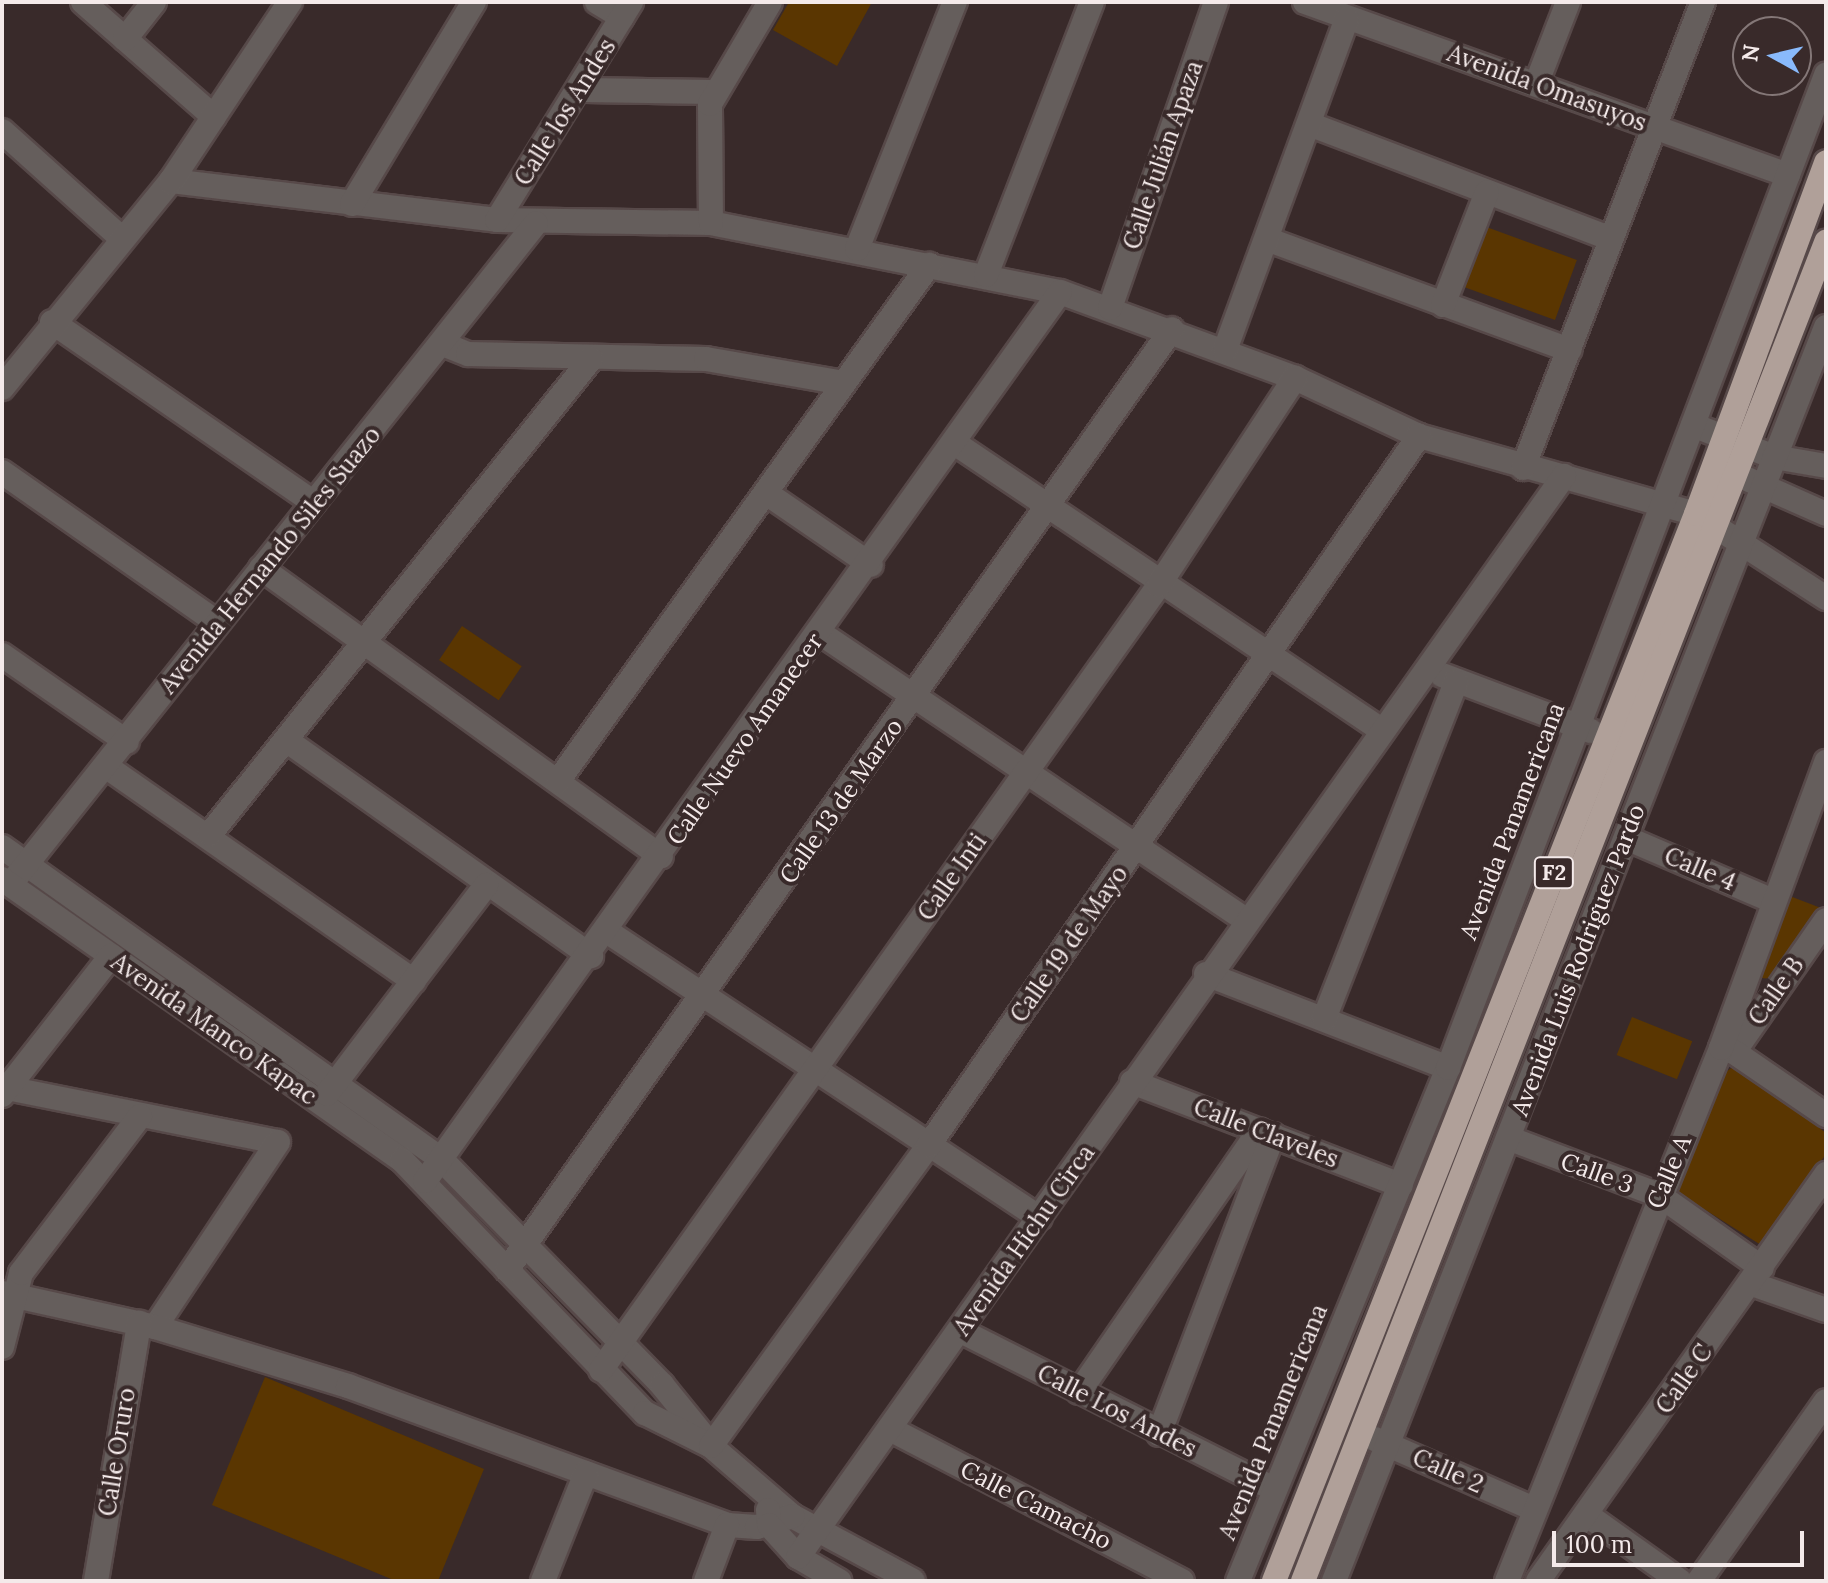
<!DOCTYPE html>
<html>
<head>
<meta charset="utf-8">
<style>
	body { margin:0 }
	#map { position:relative; width:1828px; height:1583px; overflow:hidden; background:#392a2a; font-family:Lora,serif }
	div>[style] { position:absolute }
	.green>* { inset:0; background:#5a3601; transform-origin:0 0 }
	.roads { filter:drop-shadow(2px 0 #574949) drop-shadow(-2px 0 #574949) drop-shadow(0 2px #574949) drop-shadow(0 -2px #574949) }
	.minor>* { height:24px; margin:-12px; padding:0 12px; transform-origin:12px; border-radius:12px; background:#655e5c }
	.highway>* { height:24px; margin:-12px; padding:0 12px; transform-origin:12px; border-radius:12px; background:#b0a099 }
	span { translate:-50% -50%; white-space:nowrap; text-align:center; line-height:1.15; -webkit-text-stroke:8px #392a2a; paint-order:stroke }
	.shield-label span { padding:2px 6px; background:#392a2a; border:2px solid; border-radius:6px; -webkit-text-stroke-width:0 }
	.shield-label { font-size:22px; color:#f4eaea; font-weight:700 }
	.street-label { font-size:24px; color:#f4eaea }
	.frame { position:absolute; inset:0; border:4px solid #f4eaea; pointer-events:none }
	.north { position:absolute; left:1732px; top:16px; width:80px; height:80px; box-sizing:border-box; background:#392a2a; border:2px solid #847777; border-radius:50%; rotate:278deg; font-size:22px; font-weight:700; line-height:32px; text-align:center; color:#f4eaea }
	.north::after { content:''; display:block; margin:auto; width:28px; height:36px; background:#89bafc; clip-path:polygon(50% 0,100% 100%,50% 72%,0 100%) }
	.scale { position:absolute; left:1552px; top:1531px; width:252px; height:36px; box-sizing:border-box; border:4px solid #f4eaea; border-top:0; padding-left:10px; font-size:24px; line-height:28px; white-space:nowrap; color:#f4eaea; -webkit-text-stroke:6px #392a2a; paint-order:stroke }
</style>
</head>
<body>
<div id="map">
	<div class="green">
		<div style="clip-path:polygon(789px 2px,872px 2px,837px 66px,773px 30px)"></div>
		<div style="left:1481px;top:225px;width:102px;height:64px;rotate:20deg"></div>
		<div style="left:462px;top:626px;width:72px;height:41px;rotate:34deg"></div>
		<div style="clip-path:polygon(1787px 895px,1821px 908px,1770px 979px,1762px 978px,1758px 970px)"></div>
		<div style="left:1632px;top:1017px;width:65px;height:41px;rotate:22deg"></div>
		<div style="clip-path:polygon(1736px 1065px,1826px 1133px,1826px 1154px,1761px 1245px,1677px 1192px,1721px 1075px)"></div>
		<div style="clip-path:polygon(265px 1377px,484px 1469px,438px 1581px,396px 1581px,212px 1505px)"></div>
	</div>
	<div class="roads">
		<div class="minor">
			<div style="left:83px;top:2px;width:174px;rotate:41.3deg"></div>
			<div style="left:597px;top:2px;width:29px;rotate:31deg"></div>
			<div style="left:1305px;top:2px;width:513px;rotate:19.71deg"></div>
			<div style="left:125px;top:39px;width:47px;rotate:-51.9deg"></div>
			<div style="left:1537px;top:82px;width:86px;rotate:-68.8deg"></div>
			<div style="left:581px;top:90px;width:134px;rotate:0.9deg"></div>
			<div style="left:1309px;top:124px;width:323px;rotate:20.8deg"></div>
			<div style="left:2px;top:131px;width:157px;rotate:41.9deg"></div>
			<div style="left:171px;top:181px;width:328px;rotate:6.8deg"></div>
			<div style="left:497px;top:220px;width:214px;rotate:0.8deg"></div>
			<div style="left:711px;top:223px;width:356px;rotate:11.2deg"></div>
			<div style="left:1060px;top:292px;width:250px;rotate:20.1deg"></div>
			<div style="left:1295px;top:378px;width:137px;rotate:25.1deg"></div>
			<div style="left:1419px;top:436px;width:288px;rotate:15.7deg"></div>
			<div style="left:1696px;top:514px;width:155px;rotate:32.9deg"></div>
			<div style="left:352px;top:204px;width:236px;rotate:-58.9deg"></div>
			<div style="left:497px;top:220px;width:256px;rotate:-58.4deg"></div>
			<div style="left:711px;top:223px;width:119px;rotate:-90.5deg"></div>
			<div style="left:710px;top:104px;width:118px;rotate:-59.5deg"></div>
			<div style="left:1269px;top:240px;width:320px;rotate:20.1deg"></div>
			<div style="left:857px;top:249px;width:266px;rotate:-68.4deg"></div>
			<div style="left:986px;top:275px;width:293px;rotate:-68.8deg"></div>
			<div style="left:1443px;top:305px;width:121px;rotate:-68.7deg"></div>
			<div style="left:1110px;top:308px;width:324px;rotate:-70.9deg"></div>
			<div style="left:52px;top:322px;width:318px;rotate:34.6deg"></div>
			<div style="left:443px;top:344px;width:27px;rotate:22deg"></div>
			<div style="left:468px;top:354px;width:238px;rotate:1.2deg"></div>
			<div style="left:706px;top:359px;width:139px;rotate:9.9deg"></div>
			<div style="left:1225px;top:350px;width:353px;rotate:-69.8deg"></div>
			<div style="left:2px;top:388px;width:267px;rotate:-50.8deg"></div>
			<div style="left:171px;top:181px;width:215px;rotate:-56.4deg"></div>
			<div style="left:1693px;top:425px;width:87px;rotate:21.6deg"></div>
			<div style="left:1774px;top:457px;width:53px;rotate:9.8deg"></div>
			<div style="left:956px;top:444px;width:514px;rotate:33.91deg"></div>
			<div style="left:1523px;top:468px;width:500px;rotate:-68.9deg"></div>
			<div style="left:2px;top:472px;width:261px;rotate:35deg"></div>
			<div style="left:1738px;top:475px;width:96px;rotate:23.9deg"></div>
			<div style="left:766px;top:493px;width:127px;rotate:34.4deg"></div>
			<div style="left:261px;top:568px;width:493px;rotate:35.8deg"></div>
			<div style="left:820px;top:633px;width:514px;rotate:33.97deg"></div>
			<div style="left:2px;top:655px;width:152px;rotate:34.8deg"></div>
			<div style="left:1442px;top:675px;width:159px;rotate:20.6deg"></div>
			<div style="left:286px;top:740px;width:374px;rotate:35.3deg"></div>
			<div style="left:107px;top:767px;width:374px;rotate:34.9deg"></div>
			<div style="left:558px;top:781px;width:636px;rotate:-54.28deg"></div>
			<div style="left:210px;top:834px;width:609px;rotate:-51.27deg"></div>
			<div style="left:1626px;top:838px;width:160px;rotate:23.2deg"></div>
			<div style="left:2px;top:847px;width:539px;rotate:35.4deg"></div>
			<div style="left:441px;top:1159px;width:316px;rotate:45.6deg"></div>
			<div style="left:662px;top:1385px;width:76px;rotate:50.9deg"></div>
			<div style="left:17px;top:876px;width:834px;rotate:-51.52deg"></div>
			<div style="left:2px;top:879px;width:489px;rotate:35.1deg"></div>
			<div style="left:402px;top:1160px;width:351px;rotate:46.2deg"></div>
			<div style="left:645px;top:1413px;width:74px;rotate:26.6deg"></div>
			<div style="left:711px;top:1446px;width:107px;rotate:40.8deg"></div>
			<div style="left:792px;top:1516px;width:137px;rotate:28.2deg"></div>
			<div style="left:608px;top:932px;width:518px;rotate:33.51deg"></div>
			<div style="left:1206px;top:974px;width:260px;rotate:21.2deg"></div>
			<div style="left:1324px;top:1019px;width:362px;rotate:-68.6deg"></div>
			<div style="left:1721px;top:1048px;width:14px;rotate:17deg"></div>
			<div style="left:1734px;top:1052px;width:161px;rotate:-55.1deg"></div>
			<div style="left:1734px;top:1052px;width:112px;rotate:34.4deg"></div>
			<div style="left:1132px;top:1082px;width:288px;rotate:21deg"></div>
			<div style="left:2px;top:1087px;width:281px;rotate:11.3deg"></div>
			<div style="left:278px;top:1142px;width:222px;rotate:123.6deg"></div>
			<div style="left:327px;top:1094px;width:263px;rotate:-52.7deg"></div>
			<div style="left:2px;top:1095px;width:177px;rotate:-51.9deg"></div>
			<div style="left:1508px;top:1138px;width:161px;rotate:20.7deg"></div>
			<div style="left:1659px;top:1195px;width:126px;rotate:35.3deg"></div>
			<div style="left:425px;top:1181px;width:1092px;rotate:-54.46deg"></div>
			<div style="left:507px;top:1270px;width:1152px;rotate:-54.75deg"></div>
			<div style="left:1752px;top:1284px;width:78px;rotate:19.4deg"></div>
			<div style="left:2px;top:1293px;width:157px;rotate:12.5deg"></div>
			<div style="left:155px;top:1327px;width:202px;rotate:17deg"></div>
			<div style="left:348px;top:1386px;width:404px;rotate:20.1deg"></div>
			<div style="left:727px;top:1525px;width:30px;rotate:4deg"></div>
			<div style="left:757px;top:1527px;width:37px;rotate:-17deg"></div>
			<div style="left:961px;top:1331px;width:351px;rotate:26.8deg"></div>
			<div style="left:2px;top:1347px;width:76px;rotate:-75.6deg"></div>
			<div style="left:21px;top:1273px;width:197px;rotate:-52.8deg"></div>
			<div style="left:601px;top:1370px;width:963px;rotate:-54.59deg"></div>
			<div style="left:1159px;top:585px;width:248px;rotate:-56.7deg"></div>
			<div style="left:1079px;top:1392px;width:318px;rotate:-55.4deg"></div>
			<div style="left:890px;top:1429px;width:329px;rotate:27.5deg"></div>
			<div style="left:1159px;top:1434px;width:320px;rotate:-69.1deg"></div>
			<div style="left:1375px;top:1439px;width:174px;rotate:23.8deg"></div>
			<div style="left:711px;top:1446px;width:372px;rotate:-54.1deg"></div>
			<div style="left:929px;top:1145px;width:862px;rotate:-55.35deg"></div>
			<div style="left:768px;top:1510px;width:15px;rotate:86deg"></div>
			<div style="left:769px;top:1525px;width:43px;rotate:47.8deg"></div>
			<div style="left:798px;top:1557px;width:48px;rotate:30.3deg"></div>
			<div style="left:1587px;top:1515px;width:114px;rotate:35.4deg"></div>
			<div style="left:798px;top:1557px;width:1325px;rotate:-54.68deg"></div>
			<div style="left:96px;top:1581px;width:262px;rotate:-80.5deg"></div>
			<div style="left:543px;top:1581px;width:116px;rotate:-68.3deg"></div>
			<div style="left:706px;top:1581px;width:60px;rotate:-69.4deg"></div>
			<div style="left:1238px;top:1581px;width:554px;rotate:-67.74deg"></div>
			<div style="left:1448px;top:1068px;width:1063px;rotate:-69.16deg"></div>
			<div style="left:1334px;top:1581px;width:1347px;rotate:-68.58deg"></div>
			<div style="left:1507px;top:1581px;width:574px;rotate:-68.12deg"></div>
			<div style="left:1721px;top:1048px;width:305px;rotate:-69.8deg"></div>
			<div style="left:1538px;top:1581px;width:499px;rotate:-54.7deg"></div>
			<div style="left:1699px;top:1581px;width:220px;rotate:-54.8deg"></div>
		</div>
		<div class="highway">
			<div style="left:1274px;top:1581px;width:1147px;rotate:-68.42deg"></div>
			<div style="left:1696px;top:514px;width:375px;rotate:-69.7deg"></div>
			<div style="left:1303px;top:1581px;width:1438px;rotate:-68.66deg"></div>
		</div>
	</div>
	<div class="shield-label">
		<span style="left:1554px;top:873px">F2</span>
	</div>
	<div class="street-label">
		<span style="left:1547px;top:88px;rotate:20deg">Avenida Omasuyos</span>
		<span style="left:565px;top:112px;rotate:-58deg">Calle los Andes</span>
		<span style="left:1163px;top:155px;rotate:-71deg">Calle Julián Apaza</span>
		<span style="left:270px;top:560px;rotate:-51deg">Avenida Hernando Siles Suazo</span>
		<span style="left:745px;top:739px;rotate:-55deg">Calle Nuevo Amanecer</span>
		<span style="left:841px;top:801px;rotate:-55deg">Calle 13 de Marzo</span>
		<span style="left:1512px;top:821px;rotate:-69deg">Avenida Panamericana</span>
		<span style="left:1700px;top:869px;rotate:23deg">Calle 4</span>
		<span style="left:952px;top:877px;rotate:-55deg">Calle Inti</span>
		<span style="left:1069px;top:944px;rotate:-55deg">Calle 19 de Mayo</span>
		<span style="left:1578px;top:960px;rotate:-69deg">Avenida Luis Rodriguez Pardo</span>
		<span style="left:1776px;top:991px;rotate:-55deg">Calle B</span>
		<span style="left:214px;top:1029px;rotate:35deg">Avenida Manco Kapac</span>
		<span style="left:1266px;top:1133px;rotate:21deg">Calle Claveles</span>
		<span style="left:1669px;top:1172px;rotate:-67deg">Calle A</span>
		<span style="left:1597px;top:1173px;rotate:20deg">Calle 3</span>
		<span style="left:1024px;top:1240px;rotate:-55deg">Avenida Hichu Circa</span>
		<span style="left:1684px;top:1379px;rotate:-55deg">Calle C</span>
		<span style="left:1117px;top:1411px;rotate:27deg">Calle Los Andes</span>
		<span style="left:1273px;top:1422px;rotate:-68deg">Avenida Panamericana</span>
		<span style="left:117px;top:1452px;rotate:-81deg">Calle Oruro</span>
		<span style="left:1448px;top:1471px;rotate:24deg">Calle 2</span>
		<span style="left:1036px;top:1505px;rotate:27deg">Calle Camacho</span>
	</div>
	<div class="frame"></div>
	<div class="north">N</div>
	<div class="scale">100 m</div>
</div>
</body>
</html>
